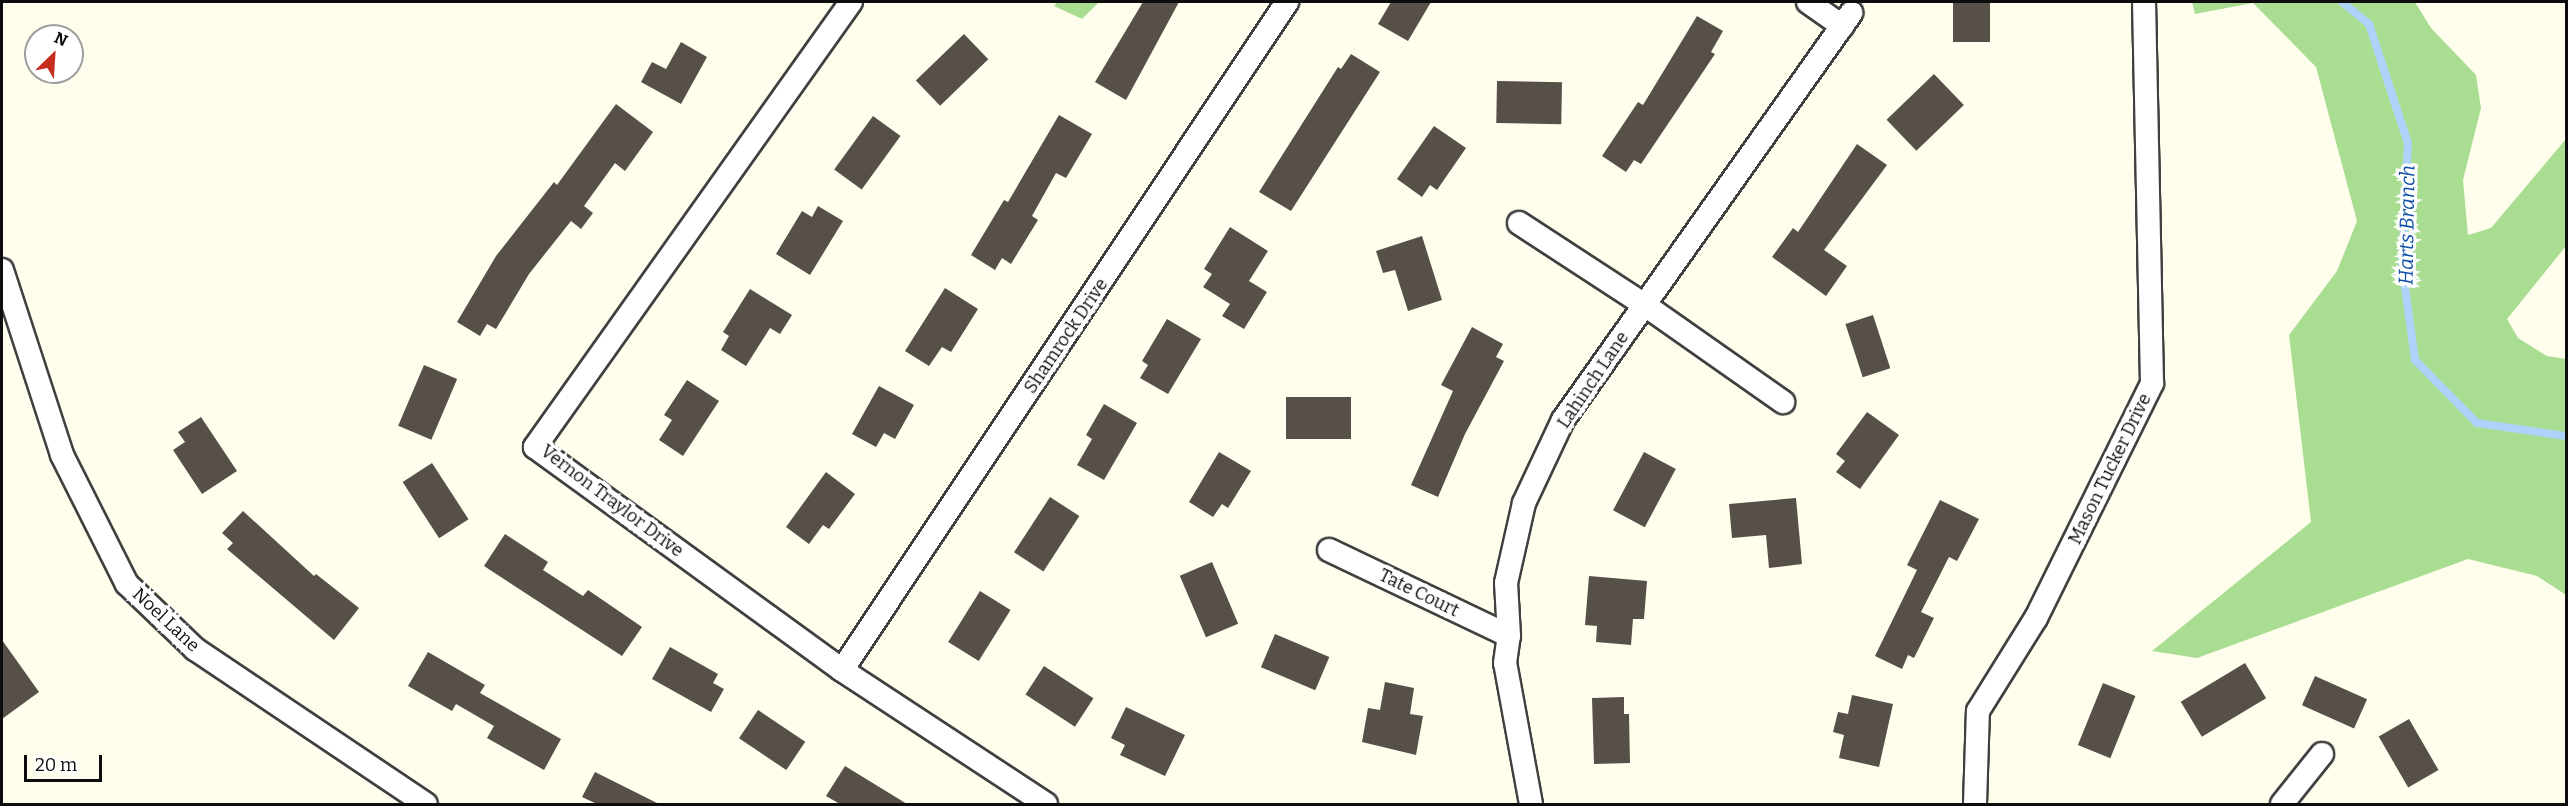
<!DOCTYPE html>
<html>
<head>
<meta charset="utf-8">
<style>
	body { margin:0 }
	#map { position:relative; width:2568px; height:806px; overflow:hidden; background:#fffeed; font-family:Bitter,serif }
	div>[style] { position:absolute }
	.forest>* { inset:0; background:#a9de92 }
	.stream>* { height:8px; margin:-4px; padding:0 4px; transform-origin:4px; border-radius:4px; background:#aed2fa }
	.building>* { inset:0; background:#565049; transform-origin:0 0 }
	.roads { filter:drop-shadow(2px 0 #404040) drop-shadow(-2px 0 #404040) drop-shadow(0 2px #404040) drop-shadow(0 -2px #404040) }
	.minor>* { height:22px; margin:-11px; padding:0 11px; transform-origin:11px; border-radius:11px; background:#fff }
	span { translate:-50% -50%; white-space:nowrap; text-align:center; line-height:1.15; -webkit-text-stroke:6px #fff; paint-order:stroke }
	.street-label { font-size:18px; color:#0d0d0d }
	.water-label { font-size:20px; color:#0e4ea7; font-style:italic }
	.frame { position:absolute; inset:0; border:3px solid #0d0d0d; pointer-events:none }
	.north { position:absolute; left:24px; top:24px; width:60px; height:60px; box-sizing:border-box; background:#fff; border:2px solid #9e9e9e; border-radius:50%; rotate:25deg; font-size:16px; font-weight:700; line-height:24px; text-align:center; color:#0d0d0d }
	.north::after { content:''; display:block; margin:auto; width:21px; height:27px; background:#c62d1c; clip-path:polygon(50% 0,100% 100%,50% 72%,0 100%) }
	.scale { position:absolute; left:24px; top:755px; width:78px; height:27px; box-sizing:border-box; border:3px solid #0d0d0d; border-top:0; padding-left:8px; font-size:18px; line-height:21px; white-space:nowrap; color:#0d0d0d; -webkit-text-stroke:4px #fff; paint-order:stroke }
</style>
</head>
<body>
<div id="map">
	<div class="forest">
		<div style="clip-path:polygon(1057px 2px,1099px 2px,1082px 19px,1054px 6px)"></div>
		<div style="clip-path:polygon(2192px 2px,2415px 2px,2431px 28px,2476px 75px,2481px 108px,2463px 180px,2468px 235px,2491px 228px,2566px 139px,2566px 246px,2507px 319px,2518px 338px,2547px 356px,2566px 359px,2566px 595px,2537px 576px,2468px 559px,2197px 658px,2152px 651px,2311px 522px,2289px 335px,2337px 271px,2357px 221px,2316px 67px,2253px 3px,2195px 14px)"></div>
	</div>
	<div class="stream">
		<div style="left:2342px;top:2px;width:35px;rotate:39deg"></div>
		<div style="left:2369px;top:24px;width:125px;rotate:71.9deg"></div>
		<div style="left:2408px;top:143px;width:122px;rotate:92.8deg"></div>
		<div style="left:2402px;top:265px;width:96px;rotate:82.2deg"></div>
		<div style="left:2415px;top:360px;width:88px;rotate:45.5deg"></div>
		<div style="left:2477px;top:423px;width:90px;rotate:8.3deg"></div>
	</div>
	<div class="building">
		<div style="clip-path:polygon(1143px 2px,1179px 2px,1126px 100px,1095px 82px)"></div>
		<div style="clip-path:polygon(1391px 2px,1431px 2px,1408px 41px,1378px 24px)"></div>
		<div style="left:1953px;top:2px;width:37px;height:40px"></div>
		<div style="clip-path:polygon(1697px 16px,1723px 31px,1711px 52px,1715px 54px,1641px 164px,1634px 160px,1626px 172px,1602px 156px,1638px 102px,1643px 105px)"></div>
		<div style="left:964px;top:34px;width:35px;height:67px;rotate:46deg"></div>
		<div style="clip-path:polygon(681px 42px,707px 57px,681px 104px,641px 82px,652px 62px,666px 69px)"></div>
		<div style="clip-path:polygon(1351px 54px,1380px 72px,1291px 211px,1259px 192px,1338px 67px,1341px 69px)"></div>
		<div style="left:1934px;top:74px;width:43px;height:66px;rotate:46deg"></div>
		<div style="left:1497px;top:81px;width:65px;height:42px;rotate:1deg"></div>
		<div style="clip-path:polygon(616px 104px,653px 132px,625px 171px,615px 163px,584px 206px,593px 213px,581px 229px,571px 221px,529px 274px,496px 329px,487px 324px,480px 336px,457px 322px,496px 256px,554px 182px,557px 185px)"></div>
		<div style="clip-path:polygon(1059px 115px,1092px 134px,1066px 178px,1056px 173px,1032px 216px,1038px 220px,1011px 264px,1002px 258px,995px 270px,971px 255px,1004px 200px,1008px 202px)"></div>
		<div style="left:873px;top:116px;width:34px;height:66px;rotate:36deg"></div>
		<div style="clip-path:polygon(1434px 126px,1466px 148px,1437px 190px,1430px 185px,1422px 197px,1397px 179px)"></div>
		<div style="clip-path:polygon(1857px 144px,1887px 165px,1824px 250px,1847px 266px,1826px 296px,1772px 257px,1793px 228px,1798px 232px)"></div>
		<div style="clip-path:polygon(818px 206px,843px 221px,810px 275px,776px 254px,802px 211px,812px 217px)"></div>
		<div style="clip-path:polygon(1230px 227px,1268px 251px,1249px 281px,1267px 292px,1244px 329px,1222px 316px,1230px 304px,1203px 287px,1212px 274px,1204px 269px)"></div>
		<div style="clip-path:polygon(1422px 236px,1442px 300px,1408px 311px,1395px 270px,1383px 273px,1376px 251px)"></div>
		<div style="clip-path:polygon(945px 288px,978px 309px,951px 352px,942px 347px,929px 366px,905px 351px)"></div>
		<div style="clip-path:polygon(750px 289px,792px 315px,780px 334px,770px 328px,746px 366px,721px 350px,729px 336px,723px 332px)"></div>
		<div style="left:1873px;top:315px;width:56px;height:29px;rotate:72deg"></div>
		<div style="clip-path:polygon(1167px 319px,1201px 339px,1168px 394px,1140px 378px,1148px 365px,1142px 361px)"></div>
		<div style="clip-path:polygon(1472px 327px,1503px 344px,1496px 357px,1504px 361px,1465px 434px,1438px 497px,1411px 485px,1453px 391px,1441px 385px)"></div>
		<div style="left:424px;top:365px;width:36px;height:66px;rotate:23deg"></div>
		<div style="clip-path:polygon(687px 380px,719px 401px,683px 456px,659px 440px,672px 420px,664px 415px)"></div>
		<div style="clip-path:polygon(879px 386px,914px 405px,895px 439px,884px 433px,876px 447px,852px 434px)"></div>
		<div style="left:1286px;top:397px;width:65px;height:42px"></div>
		<div style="clip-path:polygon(1104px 404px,1137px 423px,1104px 480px,1077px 465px,1092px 439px,1086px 435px)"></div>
		<div style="clip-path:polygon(1867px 412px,1899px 435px,1860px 489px,1836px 472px,1845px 461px,1836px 454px)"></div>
		<div style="clip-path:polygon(201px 417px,237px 471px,202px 494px,173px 450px,185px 442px,178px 432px)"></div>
		<div style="clip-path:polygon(1219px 452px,1251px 471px,1228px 508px,1222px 504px,1213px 517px,1189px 502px)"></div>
		<div style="left:1644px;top:452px;width:36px;height:66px;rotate:28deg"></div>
		<div style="left:432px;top:463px;width:67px;height:35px;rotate:57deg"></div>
		<div style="clip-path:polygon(826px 472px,855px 494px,829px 529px,823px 525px,809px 544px,786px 527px)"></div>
		<div style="left:1050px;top:497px;width:35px;height:66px;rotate:33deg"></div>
		<div style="clip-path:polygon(1796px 498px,1802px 564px,1769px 568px,1766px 535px,1732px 538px,1729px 504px)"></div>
		<div style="clip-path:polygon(1940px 500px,1979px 519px,1957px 561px,1949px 557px,1921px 612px,1934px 618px,1914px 658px,1908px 655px,1902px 669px,1875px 656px,1917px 570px,1907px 565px)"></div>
		<div style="clip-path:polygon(243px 511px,314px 576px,316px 574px,359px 608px,334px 640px,227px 549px,233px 543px,222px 533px)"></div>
		<div style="clip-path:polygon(505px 534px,548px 562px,543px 570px,583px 596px,588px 590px,642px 627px,622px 656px,484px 566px)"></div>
		<div style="left:1212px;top:562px;width:67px;height:35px;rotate:67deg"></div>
		<div style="clip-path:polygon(1589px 576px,1647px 581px,1644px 619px,1633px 619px,1631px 645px,1596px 642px,1597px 626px,1585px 625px)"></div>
		<div style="left:980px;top:591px;width:36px;height:60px;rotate:32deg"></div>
		<div style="left:1275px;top:634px;width:59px;height:36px;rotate:23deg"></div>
		<div style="clip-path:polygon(2px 640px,39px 692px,2px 719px)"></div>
		<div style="clip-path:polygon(670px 647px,718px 674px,713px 683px,724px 689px,711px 712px,652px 679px)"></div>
		<div style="clip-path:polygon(428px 652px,485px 685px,480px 693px,561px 739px,544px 770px,487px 738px,494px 726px,456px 704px,452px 711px,408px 686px)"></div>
		<div style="left:2245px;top:663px;width:41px;height:75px;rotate:59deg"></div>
		<div style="left:1044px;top:666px;width:59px;height:34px;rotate:33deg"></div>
		<div style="left:2315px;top:676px;width:57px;height:32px;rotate:24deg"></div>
		<div style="clip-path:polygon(1385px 682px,1414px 688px,1410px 714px,1423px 716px,1416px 755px,1362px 742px,1368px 708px,1380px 710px)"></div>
		<div style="left:2103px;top:683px;width:35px;height:67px;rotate:22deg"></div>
		<div style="clip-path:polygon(1852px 695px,1893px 704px,1879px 767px,1839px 758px,1844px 735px,1833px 732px,1838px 712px,1848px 714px)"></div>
		<div style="clip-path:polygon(1624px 697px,1624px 714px,1629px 714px,1630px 763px,1594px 764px,1592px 698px)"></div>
		<div style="clip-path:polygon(1126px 707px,1185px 735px,1165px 776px,1120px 755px,1125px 745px,1111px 738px)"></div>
		<div style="left:758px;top:710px;width:57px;height:34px;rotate:34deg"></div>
		<div style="left:2409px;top:719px;width:59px;height:35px;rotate:60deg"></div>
		<div style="clip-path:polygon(845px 766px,907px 804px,840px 804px,826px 796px)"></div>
		<div style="clip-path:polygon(595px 772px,659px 804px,597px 804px,582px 797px)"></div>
	</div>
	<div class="roads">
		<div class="minor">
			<div style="left:851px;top:2px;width:546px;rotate:125.38deg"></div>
			<div style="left:535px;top:447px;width:379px;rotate:36deg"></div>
			<div style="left:842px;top:670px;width:244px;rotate:33.3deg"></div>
			<div style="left:1808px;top:2px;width:42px;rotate:35.2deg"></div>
			<div style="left:1519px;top:223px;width:150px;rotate:33.1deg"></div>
			<div style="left:1645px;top:305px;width:169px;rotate:35.1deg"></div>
			<div style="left:2px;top:270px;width:194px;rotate:72deg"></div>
			<div style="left:62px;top:455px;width:144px;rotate:63.3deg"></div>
			<div style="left:127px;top:584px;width:94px;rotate:43.7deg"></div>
			<div style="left:195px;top:649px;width:278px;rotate:33.9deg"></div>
			<div style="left:1329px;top:550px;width:199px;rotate:25.5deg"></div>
			<div style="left:842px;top:670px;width:803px;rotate:-56.33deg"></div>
			<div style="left:1531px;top:804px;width:143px;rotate:-100.4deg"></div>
			<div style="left:1505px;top:663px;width:27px;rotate:-82deg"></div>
			<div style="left:1509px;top:636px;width:53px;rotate:-93.2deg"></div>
			<div style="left:1506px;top:583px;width:82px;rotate:-77.3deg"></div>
			<div style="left:1524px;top:503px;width:92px;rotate:-64.8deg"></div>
			<div style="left:1563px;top:420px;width:499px;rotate:-54.7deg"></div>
			<div style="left:1975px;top:804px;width:93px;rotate:-88.2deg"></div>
			<div style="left:1978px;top:711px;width:110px;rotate:-58.1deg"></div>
			<div style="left:2036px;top:618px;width:262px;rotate:-63.7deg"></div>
			<div style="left:2152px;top:383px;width:381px;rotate:-91.2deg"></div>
			<div style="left:2282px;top:804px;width:64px;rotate:-51.3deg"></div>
		</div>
	</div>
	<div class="street-label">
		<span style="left:1066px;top:336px;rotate:-56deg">Shamrock Drive</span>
		<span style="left:1593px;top:380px;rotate:-56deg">Lahinch Lane</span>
		<span style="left:2110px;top:469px;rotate:-64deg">Mason Tucker Drive</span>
		<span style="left:612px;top:501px;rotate:37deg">Vernon Traylor Drive</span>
		<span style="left:1419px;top:593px;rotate:26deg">Tate Court</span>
		<span style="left:166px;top:620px;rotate:43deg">Noel Lane</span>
	</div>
	<div class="water-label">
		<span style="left:2407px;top:225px;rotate:-89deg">Harts Branch</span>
	</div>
	<div class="frame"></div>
	<div class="north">N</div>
	<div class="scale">20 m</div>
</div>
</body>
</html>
